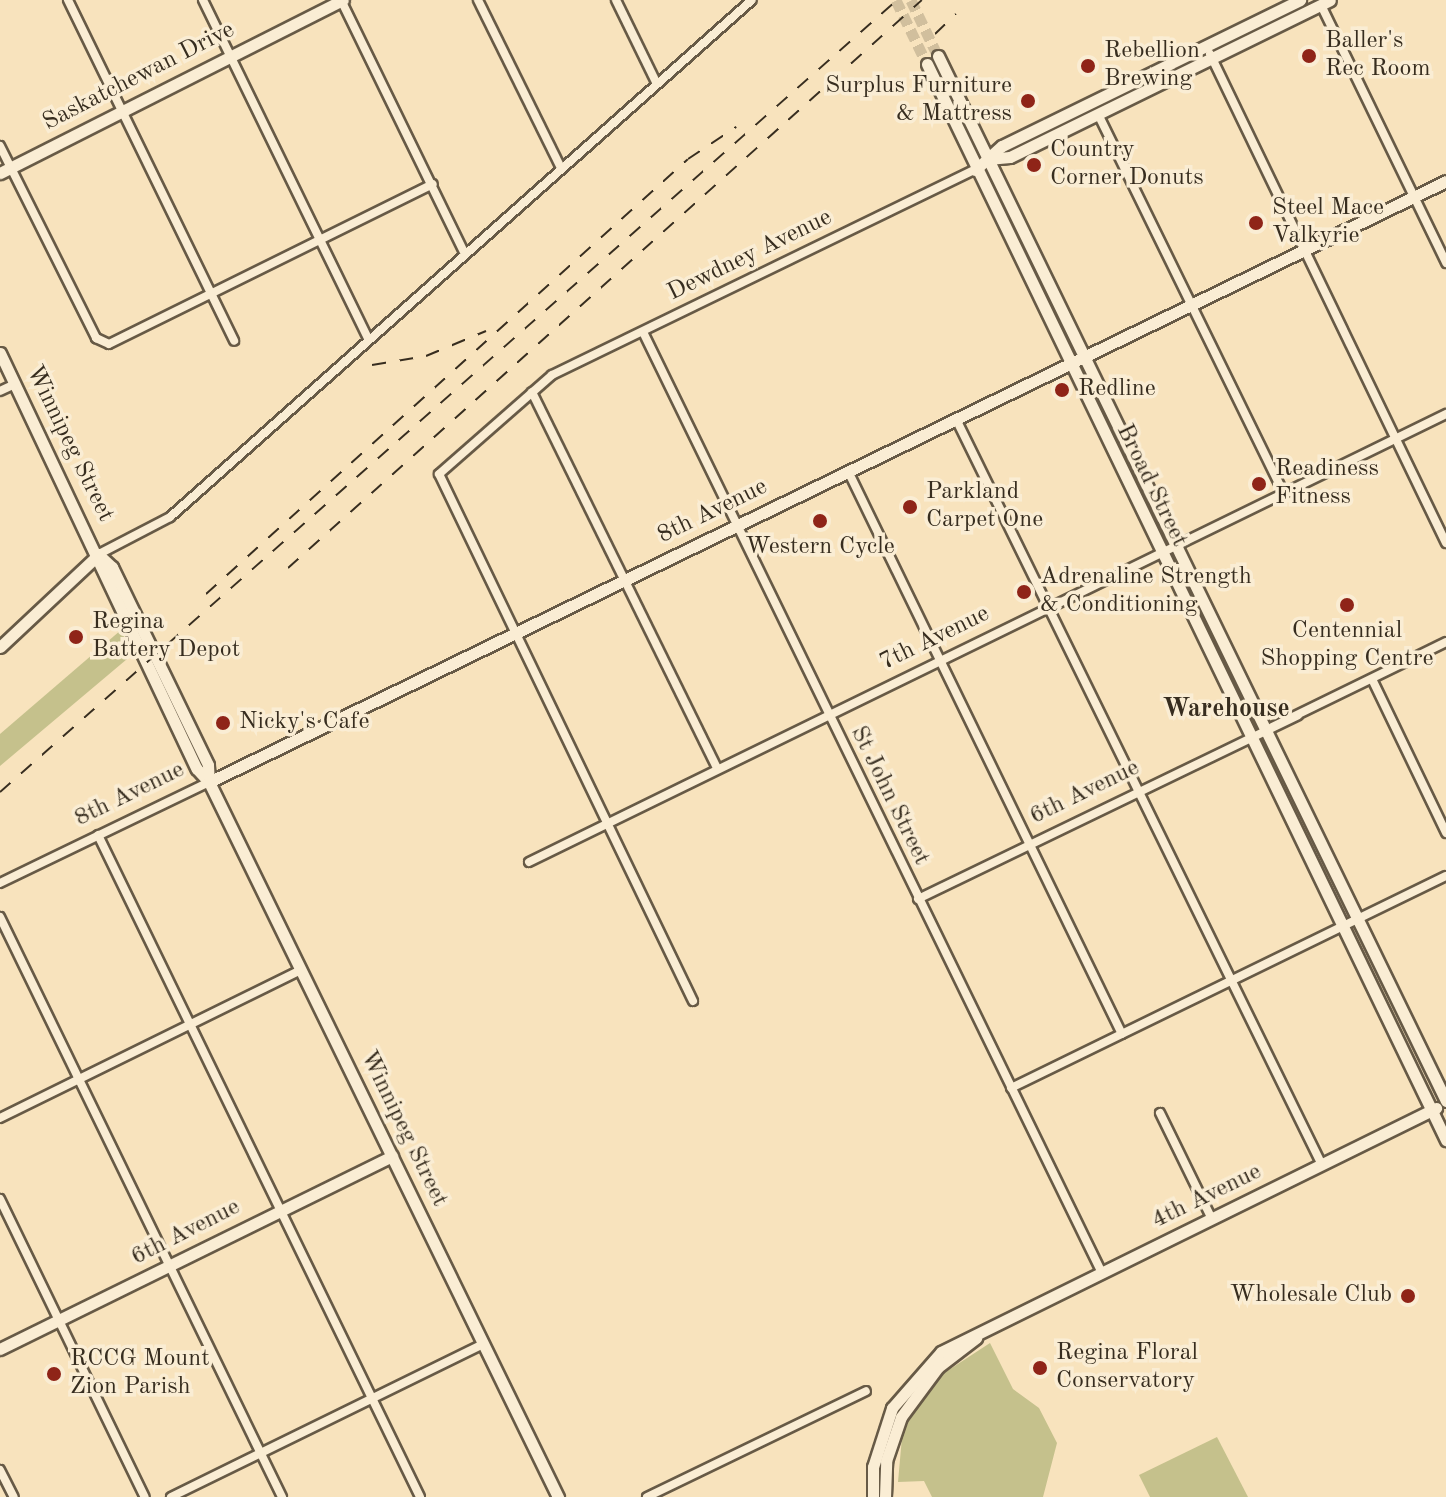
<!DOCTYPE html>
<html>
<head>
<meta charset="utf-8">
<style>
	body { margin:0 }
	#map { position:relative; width:1446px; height:1497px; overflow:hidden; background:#f8e3bd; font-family:"Old Standard TT",serif }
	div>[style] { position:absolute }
	.green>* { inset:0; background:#c5c18c }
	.secondary-tunnel>* { height:11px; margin-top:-5.5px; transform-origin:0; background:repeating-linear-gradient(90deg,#d1bf9d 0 11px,transparent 0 16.5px) }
	.roads { filter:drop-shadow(2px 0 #675a46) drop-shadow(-2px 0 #675a46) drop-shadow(0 2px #675a46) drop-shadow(0 -2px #675a46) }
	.street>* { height:8px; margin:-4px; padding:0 4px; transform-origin:4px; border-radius:4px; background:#faedd4 }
	.secondary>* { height:11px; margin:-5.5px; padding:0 5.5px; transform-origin:5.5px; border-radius:5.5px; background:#faedd4 }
	.rail>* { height:2px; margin-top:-1px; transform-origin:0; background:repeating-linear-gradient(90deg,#372d1f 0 14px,transparent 0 28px) }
	.dots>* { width:22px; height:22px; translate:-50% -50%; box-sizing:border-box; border:4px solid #faedd4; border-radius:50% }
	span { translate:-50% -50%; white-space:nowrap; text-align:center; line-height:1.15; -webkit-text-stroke:7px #faedd4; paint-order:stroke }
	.poi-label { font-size:24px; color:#372d1f }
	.left { translate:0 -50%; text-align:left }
	.right { translate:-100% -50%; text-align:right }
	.street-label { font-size:24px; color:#372d1f }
	.neighbourhood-label { font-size:26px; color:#372d1f; font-weight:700 }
</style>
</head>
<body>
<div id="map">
	<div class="green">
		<div style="clip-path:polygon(121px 630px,133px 654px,0 766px,0 734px)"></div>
		<div style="clip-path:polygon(990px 1343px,1013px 1389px,1039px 1408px,1057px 1443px,1043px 1497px,932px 1497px,924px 1481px,898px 1482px,902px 1437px,915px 1406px,941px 1375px)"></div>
		<div style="clip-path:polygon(1217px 1437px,1248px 1497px,1150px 1497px,1139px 1475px)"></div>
	</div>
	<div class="secondary-tunnel">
		<div style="left:896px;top:0;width:71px;rotate:64.2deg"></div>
		<div style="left:911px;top:0;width:62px;rotate:64.3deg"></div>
	</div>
	<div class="roads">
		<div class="street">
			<div style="left:68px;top:0;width:379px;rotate:64deg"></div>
			<div style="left:203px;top:0;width:378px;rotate:64deg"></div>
			<div style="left:341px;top:0;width:283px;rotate:64deg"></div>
			<div style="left:478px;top:0;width:187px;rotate:63.7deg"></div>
			<div style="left:616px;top:0;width:93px;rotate:64deg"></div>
			<div style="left:1321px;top:5px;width:287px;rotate:64.1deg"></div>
			<div style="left:1210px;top:54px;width:543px;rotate:64.24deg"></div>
			<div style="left:1098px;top:114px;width:422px;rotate:63.9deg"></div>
			<div style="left:0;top:146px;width:215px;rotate:63.4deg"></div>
			<div style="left:96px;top:338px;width:14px;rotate:25deg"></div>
			<div style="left:109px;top:344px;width:361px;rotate:-26.3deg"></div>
			<div style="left:644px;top:334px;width:1045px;rotate:64deg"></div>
			<div style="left:0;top:391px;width:17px;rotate:-25deg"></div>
			<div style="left:532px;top:392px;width:419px;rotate:63.8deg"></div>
			<div style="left:956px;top:419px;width:831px;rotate:63.87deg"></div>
			<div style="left:848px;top:471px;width:626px;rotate:64.05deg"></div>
			<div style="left:99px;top:554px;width:80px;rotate:-27.5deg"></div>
			<div style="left:170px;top:517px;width:778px;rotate:-41.62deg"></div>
			<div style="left:1372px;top:679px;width:171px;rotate:64.3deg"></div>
			<div style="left:1272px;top:727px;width:194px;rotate:-26deg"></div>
			<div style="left:98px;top:835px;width:736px;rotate:64.06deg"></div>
			<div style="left:529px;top:862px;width:1021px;rotate:-26.04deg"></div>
			<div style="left:0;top:883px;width:232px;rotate:-25.8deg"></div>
			<div style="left:918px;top:899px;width:422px;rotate:-25.8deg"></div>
			<div style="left:0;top:917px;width:645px;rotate:64.07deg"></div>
			<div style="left:693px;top:1001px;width:585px;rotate:-115.73deg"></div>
			<div style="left:439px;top:474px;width:150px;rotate:-41.2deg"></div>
			<div style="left:552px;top:375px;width:470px;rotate:-25.9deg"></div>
			<div style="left:1011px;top:1088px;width:484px;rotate:-26deg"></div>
			<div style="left:1160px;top:1113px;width:118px;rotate:63.9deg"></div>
			<div style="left:0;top:1118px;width:335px;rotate:-26.2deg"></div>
			<div style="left:0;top:1199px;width:331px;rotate:64.1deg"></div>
			<div style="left:0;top:1470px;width:30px;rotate:63deg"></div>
			<div style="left:171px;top:1497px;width:348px;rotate:-26.1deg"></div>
			<div style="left:647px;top:1497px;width:243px;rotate:-25.8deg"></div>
		</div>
		<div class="secondary">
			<div style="left:938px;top:56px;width:1162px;rotate:64.07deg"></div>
			<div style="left:927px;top:64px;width:1195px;rotate:64.25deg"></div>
			<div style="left:988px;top:159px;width:22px;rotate:-5deg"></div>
			<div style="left:1010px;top:157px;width:356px;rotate:-26.1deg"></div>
			<div style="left:975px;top:170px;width:36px;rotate:-42deg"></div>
			<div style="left:1002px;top:146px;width:332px;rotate:-26.1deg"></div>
			<div style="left:0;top:173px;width:384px;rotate:-26.8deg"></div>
			<div style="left:0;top:353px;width:460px;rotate:64.7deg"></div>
			<div style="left:197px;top:769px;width:18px;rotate:47deg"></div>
			<div style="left:209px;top:782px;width:796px;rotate:63.98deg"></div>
			<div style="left:99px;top:555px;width:18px;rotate:43deg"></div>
			<div style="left:112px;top:567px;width:220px;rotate:64.1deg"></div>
			<div style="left:208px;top:765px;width:17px;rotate:87deg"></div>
			<div style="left:0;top:647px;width:136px;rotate:-43.2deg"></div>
			<div style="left:209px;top:782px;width:1375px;rotate:-25.91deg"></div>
			<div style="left:0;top:1349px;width:437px;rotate:-26.2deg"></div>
			<div style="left:873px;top:1497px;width:30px;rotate:-90deg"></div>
			<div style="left:873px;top:1467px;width:62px;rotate:-72.1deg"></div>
			<div style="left:892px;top:1408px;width:74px;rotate:-48.8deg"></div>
			<div style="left:941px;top:1352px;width:552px;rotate:-26.24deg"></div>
			<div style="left:885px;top:1497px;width:36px;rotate:-88deg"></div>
			<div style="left:886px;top:1461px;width:46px;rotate:-71.2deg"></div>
			<div style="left:901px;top:1417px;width:62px;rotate:-53.5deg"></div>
			<div style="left:938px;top:1367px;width:48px;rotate:-37.3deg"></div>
		</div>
	</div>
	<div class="rail">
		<div style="left:935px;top:34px;width:29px;rotate:-44deg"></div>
		<div style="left:372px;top:365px;width:55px;rotate:-9.5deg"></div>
		<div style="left:426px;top:356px;width:65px;rotate:-22.6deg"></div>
		<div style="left:288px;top:568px;width:851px;rotate:-41.86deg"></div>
		<div style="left:206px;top:594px;width:649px;rotate:-42.07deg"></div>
		<div style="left:688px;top:159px;width:58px;rotate:-33.7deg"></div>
		<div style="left:0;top:792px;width:1197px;rotate:-41.44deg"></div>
	</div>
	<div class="dots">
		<div style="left:1309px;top:56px;background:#8f2418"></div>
		<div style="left:1088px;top:66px;background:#8f2418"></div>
		<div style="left:1028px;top:101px;background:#8f2418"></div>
		<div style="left:1034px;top:165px;background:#8f2418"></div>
		<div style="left:1256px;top:223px;background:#8f2418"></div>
		<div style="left:1062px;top:390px;background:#8f2418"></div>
		<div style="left:1259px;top:484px;background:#8f2418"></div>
		<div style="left:910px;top:507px;background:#8f2418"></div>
		<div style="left:820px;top:521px;background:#8f2418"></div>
		<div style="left:1024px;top:592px;background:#8f2418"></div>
		<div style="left:1347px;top:605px;background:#8f2418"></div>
		<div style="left:76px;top:637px;background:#8f2418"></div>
		<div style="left:223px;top:723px;background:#8f2418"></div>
		<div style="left:1408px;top:1296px;background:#8f2418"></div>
		<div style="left:1040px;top:1368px;background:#8f2418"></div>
		<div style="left:54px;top:1374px;background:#8f2418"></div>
	</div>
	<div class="poi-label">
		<span class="left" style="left:1325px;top:56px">Baller's<br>Rec Room</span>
		<span class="left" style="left:1104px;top:66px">Rebellion<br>Brewing</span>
		<span class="right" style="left:1012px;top:101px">Surplus Furniture<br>&amp; Mattress</span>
		<span class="left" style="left:1050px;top:165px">Country<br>Corner Donuts</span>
		<span class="left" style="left:1272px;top:223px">Steel Mace<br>Valkyrie</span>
		<span class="left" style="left:1078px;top:390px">Redline</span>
		<span class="left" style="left:1275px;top:484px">Readiness<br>Fitness</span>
		<span class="left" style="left:926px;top:507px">Parkland<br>Carpet One</span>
		<span style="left:820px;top:548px">Western Cycle</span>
		<span class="left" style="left:1040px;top:592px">Adrenaline Strength<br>&amp; Conditioning</span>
		<span class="left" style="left:92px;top:637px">Regina<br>Battery Depot</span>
		<span style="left:1347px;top:646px">Centennial<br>Shopping Centre</span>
		<span class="left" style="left:239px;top:723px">Nicky's Cafe</span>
		<span class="right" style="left:1392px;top:1296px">Wholesale Club</span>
		<span class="left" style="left:1056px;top:1368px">Regina Floral<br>Conservatory</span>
		<span class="left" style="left:70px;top:1374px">RCCG Mount<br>Zion Parish</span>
	</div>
	<div class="street-label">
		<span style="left:139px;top:77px;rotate:-27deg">Saskatchewan Drive</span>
		<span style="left:750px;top:256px;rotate:-26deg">Dewdney Avenue</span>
		<span style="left:69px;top:444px;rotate:64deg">Winnipeg Street</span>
		<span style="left:1151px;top:486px;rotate:64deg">Broad Street</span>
		<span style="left:713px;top:512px;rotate:-26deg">8th Avenue</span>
		<span style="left:935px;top:639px;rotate:-26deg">7th Avenue</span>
		<span style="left:1085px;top:793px;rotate:-26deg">6th Avenue</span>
		<span style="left:130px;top:795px;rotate:-26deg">8th Avenue</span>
		<span style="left:889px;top:796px;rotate:64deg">St John Street</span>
		<span style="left:403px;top:1129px;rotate:64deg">Winnipeg Street</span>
		<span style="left:1207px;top:1197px;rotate:-26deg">4th Avenue</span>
		<span style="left:186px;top:1233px;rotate:-27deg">6th Avenue</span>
	</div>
	<div class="neighbourhood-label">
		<span style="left:1226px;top:710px">Warehouse</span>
	</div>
</div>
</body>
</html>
